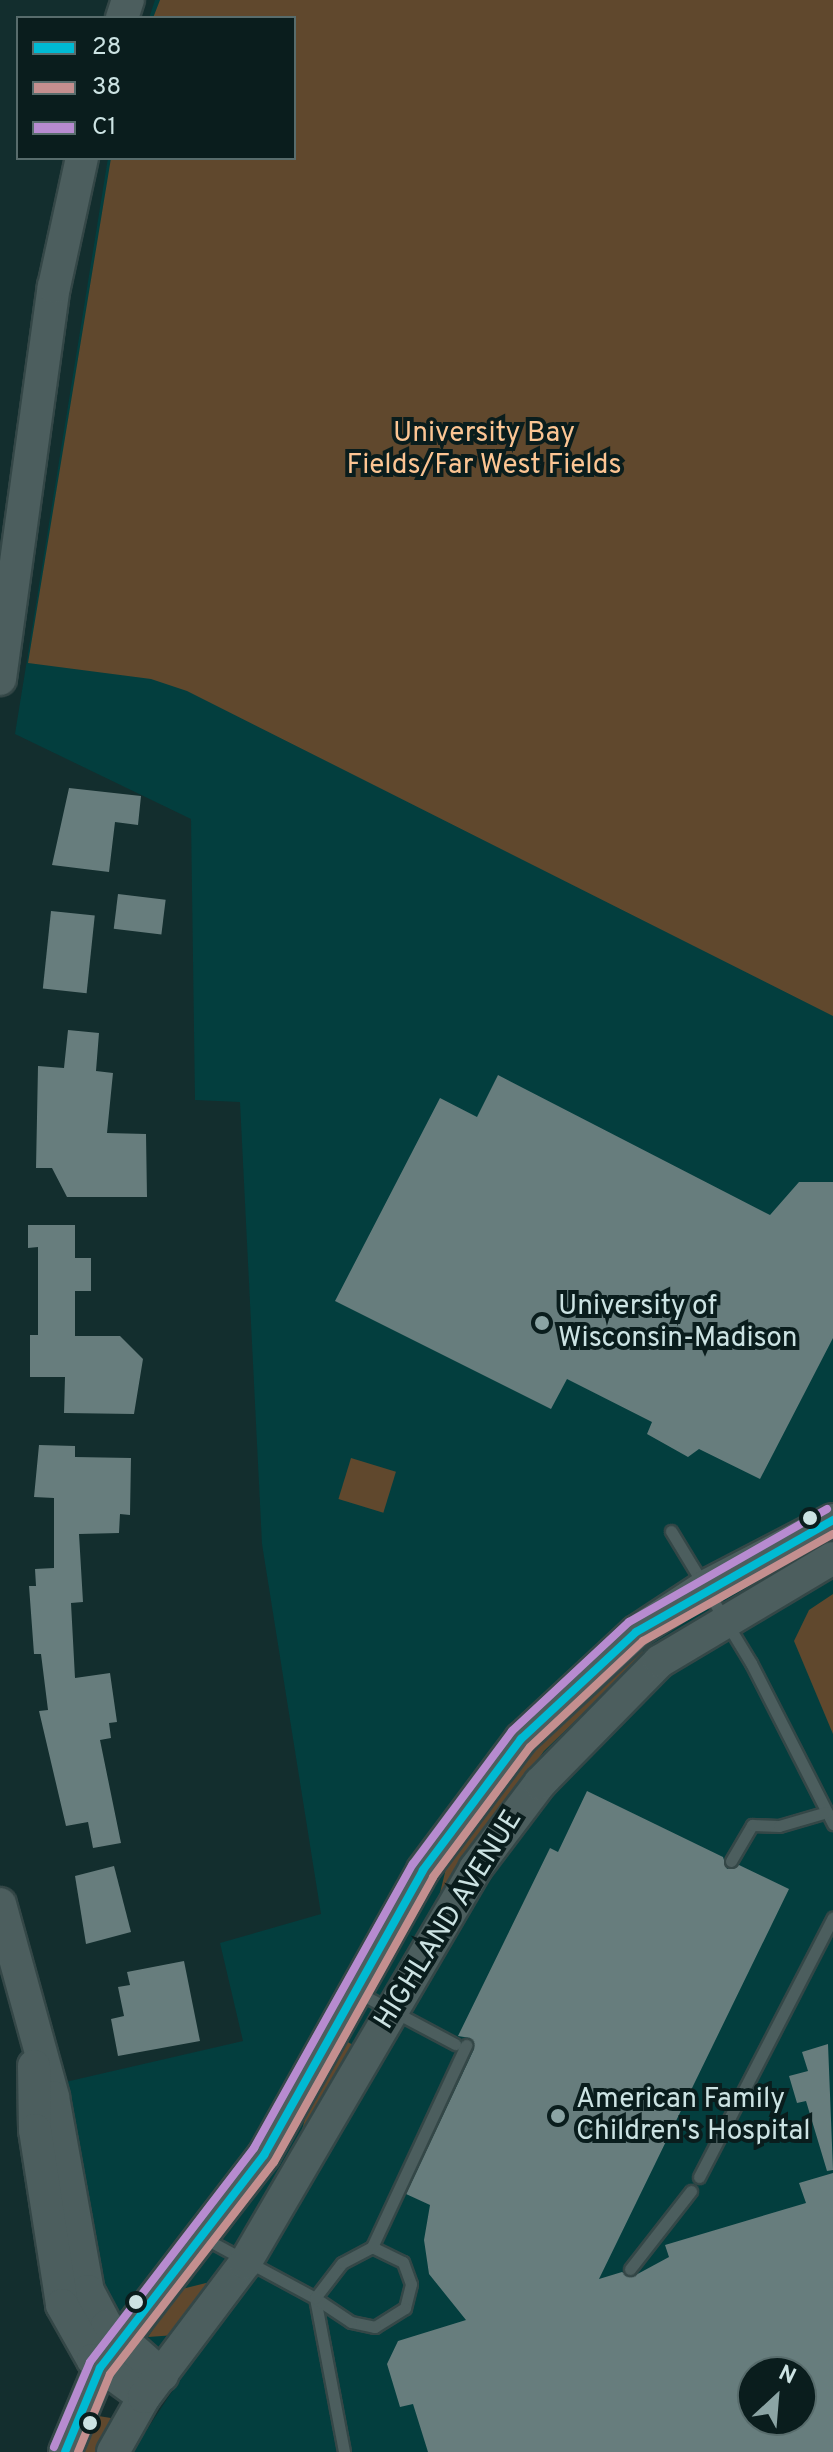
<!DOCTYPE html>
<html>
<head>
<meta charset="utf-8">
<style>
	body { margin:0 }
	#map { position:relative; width:833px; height:2452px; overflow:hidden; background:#132e2e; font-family:Overpass,sans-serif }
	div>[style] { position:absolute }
	.built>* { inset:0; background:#033e3e }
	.green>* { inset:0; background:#60482d; transform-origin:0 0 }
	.building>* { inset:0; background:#677d7d; transform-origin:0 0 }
	.roads { filter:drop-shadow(2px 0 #344747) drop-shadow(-2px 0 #344747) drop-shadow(0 2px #344747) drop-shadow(0 -2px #344747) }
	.lane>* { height:11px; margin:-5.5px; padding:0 5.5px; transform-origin:5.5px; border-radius:5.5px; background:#4c5e5e }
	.secondary>* { height:32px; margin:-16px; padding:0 16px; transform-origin:16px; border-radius:16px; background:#4c5e5e }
	.bus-1>* { height:8px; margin:-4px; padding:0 4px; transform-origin:4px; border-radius:4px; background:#00bad3 }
	.bus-2>* { height:8px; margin:-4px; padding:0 4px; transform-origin:4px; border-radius:4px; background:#c48f8f }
	.bus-3>* { height:8px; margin:-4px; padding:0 4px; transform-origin:4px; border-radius:4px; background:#b78bd0 }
	.dots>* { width:22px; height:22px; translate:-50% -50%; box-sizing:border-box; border:4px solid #0a1d1d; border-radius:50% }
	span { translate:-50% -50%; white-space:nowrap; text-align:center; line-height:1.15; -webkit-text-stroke:8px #0a1d1d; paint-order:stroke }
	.park-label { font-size:28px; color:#fcc593 }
	.poi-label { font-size:28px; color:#cce3e3 }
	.left { translate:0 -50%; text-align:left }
	.street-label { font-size:28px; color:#cce3e3 }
	.legend { position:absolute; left:16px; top:16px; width:280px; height:144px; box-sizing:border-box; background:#0a1d1d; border:2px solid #586c6c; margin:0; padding:10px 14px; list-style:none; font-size:24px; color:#cce3e3 }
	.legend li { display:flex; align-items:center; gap:16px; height:40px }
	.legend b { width:40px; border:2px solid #586c6c }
	.north { position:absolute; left:737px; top:2356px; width:80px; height:80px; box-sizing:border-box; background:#0a1d1d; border:2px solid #586c6c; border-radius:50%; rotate:26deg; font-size:22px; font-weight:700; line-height:32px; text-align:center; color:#cce3e3 }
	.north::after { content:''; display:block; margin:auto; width:28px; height:36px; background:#8ba4a4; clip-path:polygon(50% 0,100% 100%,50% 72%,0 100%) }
</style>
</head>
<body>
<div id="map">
	<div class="built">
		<div style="clip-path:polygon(evenodd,155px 0,833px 0,833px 2452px,132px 2452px,183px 2375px,109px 2314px,61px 2083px,243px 2041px,220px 1943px,321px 1914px,262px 1544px,240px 1102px,195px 1100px,191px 819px,15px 734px,108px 158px,294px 158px,294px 18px,149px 18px,155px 0,753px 2372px,801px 2372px,801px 2420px,753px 2420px,753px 2372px)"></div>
	</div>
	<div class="green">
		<div style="clip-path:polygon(160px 0,833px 0,833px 1016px,187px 691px,151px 679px,28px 663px,111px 158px,294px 158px,294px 18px,153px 18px)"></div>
		<div style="left:351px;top:1458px;width:47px;height:43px;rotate:17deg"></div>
		<div style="clip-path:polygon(833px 1594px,833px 1734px,794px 1641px,809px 1610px)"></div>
		<div style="clip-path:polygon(638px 1646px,645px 1654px,544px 1751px,439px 1897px,449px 1856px,530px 1747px)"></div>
		<div style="clip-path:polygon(344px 2040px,355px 2046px,298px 2144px,310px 2101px)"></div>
		<div style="clip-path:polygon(206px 2283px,211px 2286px,176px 2335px,148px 2337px,178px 2290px)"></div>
		<div style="clip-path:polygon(92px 2415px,111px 2418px,97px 2452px,79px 2452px)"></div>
	</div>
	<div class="building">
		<div style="clip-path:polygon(69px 788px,141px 796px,138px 825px,115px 822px,109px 872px,52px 865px)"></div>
		<div style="left:118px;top:894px;width:48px;height:35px;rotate:7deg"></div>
		<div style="left:51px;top:911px;width:44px;height:78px;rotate:6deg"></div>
		<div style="clip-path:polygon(68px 1030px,99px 1033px,96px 1071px,113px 1073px,107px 1133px,146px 1134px,147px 1197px,67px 1197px,52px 1168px,36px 1168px,38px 1066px,64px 1068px)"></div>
		<div style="clip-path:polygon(498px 1075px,770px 1215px,799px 1182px,833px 1182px,833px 1338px,760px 1479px,699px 1449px,688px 1457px,647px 1434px,652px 1422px,567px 1379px,551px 1409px,335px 1301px,440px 1098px,477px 1117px)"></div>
		<div style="clip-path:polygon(28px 1225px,75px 1225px,75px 1258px,91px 1258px,91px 1291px,75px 1291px,75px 1336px,120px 1336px,143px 1359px,134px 1414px,64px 1413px,65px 1377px,30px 1377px,30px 1335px,38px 1335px,38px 1247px,28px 1248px)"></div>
		<div style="clip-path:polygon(39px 1445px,75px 1446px,75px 1457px,131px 1458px,130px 1515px,120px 1514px,119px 1533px,79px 1534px,83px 1602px,71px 1603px,75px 1678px,110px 1673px,117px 1722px,109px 1723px,111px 1738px,100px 1740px,121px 1843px,93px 1848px,88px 1822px,66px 1826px,39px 1711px,48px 1710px,41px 1654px,34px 1654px,29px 1586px,36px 1586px,35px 1569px,54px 1568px,54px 1498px,34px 1497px)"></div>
		<div style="clip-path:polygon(evenodd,587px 1791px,723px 1857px,727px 1869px,739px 1865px,789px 1889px,599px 2279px,622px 2272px,632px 2277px,669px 2257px,665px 2245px,806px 2203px,799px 2183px,833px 2173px,833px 2452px,428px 2452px,413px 2404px,400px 2407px,387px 2364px,398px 2341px,466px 2320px,429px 2274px,424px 2240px,430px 2205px,406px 2194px,474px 2049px,470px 2038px,458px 2036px,550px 1848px,558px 1852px,587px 1791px,753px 2372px,801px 2372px,801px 2420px,753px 2420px,753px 2372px)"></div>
		<div style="clip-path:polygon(114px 1866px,131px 1932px,86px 1944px,75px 1876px)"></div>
		<div style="clip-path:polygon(184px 1961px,200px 2041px,118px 2056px,111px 2019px,124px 2016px,118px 1987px,130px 1985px,127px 1972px)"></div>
		<div style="clip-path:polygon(828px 2044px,833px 2170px,827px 2171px,806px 2101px,797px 2103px,789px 2076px,808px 2071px,802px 2052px)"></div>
	</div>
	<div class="roads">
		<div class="lane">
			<div style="left:671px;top:1531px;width:154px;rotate:58.8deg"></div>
			<div style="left:751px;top:1663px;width:181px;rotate:63deg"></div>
			<div style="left:731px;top:1861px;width:42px;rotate:-59.7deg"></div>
			<div style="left:752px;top:1825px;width:27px;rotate:2deg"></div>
			<div style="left:779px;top:1826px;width:50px;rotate:-16.3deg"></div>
			<div style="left:359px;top:1993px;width:109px;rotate:28deg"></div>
			<div style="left:699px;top:2177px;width:292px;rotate:-62.7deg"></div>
			<div style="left:204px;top:2238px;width:126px;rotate:28.4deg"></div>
			<div style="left:315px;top:2298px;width:157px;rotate:79.3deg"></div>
			<div style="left:372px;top:2247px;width:34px;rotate:26deg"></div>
			<div style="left:403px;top:2262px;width:23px;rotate:70deg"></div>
			<div style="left:411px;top:2284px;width:25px;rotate:104deg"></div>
			<div style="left:405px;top:2308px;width:36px;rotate:148deg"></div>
			<div style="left:375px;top:2327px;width:25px;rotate:-168deg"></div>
			<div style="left:351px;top:2322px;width:43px;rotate:-146.3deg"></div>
			<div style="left:315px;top:2298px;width:44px;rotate:-52.4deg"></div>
			<div style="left:342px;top:2263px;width:34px;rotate:-28deg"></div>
			<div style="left:372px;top:2247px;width:223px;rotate:-65deg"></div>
			<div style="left:630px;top:2269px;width:99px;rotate:-52deg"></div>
		</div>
		<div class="secondary">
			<div style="left:122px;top:18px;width:19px;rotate:-72deg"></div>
			<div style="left:0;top:679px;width:396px;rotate:-82.2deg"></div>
			<div style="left:54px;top:287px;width:132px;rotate:-77.8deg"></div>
			<div style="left:0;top:1904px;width:200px;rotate:74.6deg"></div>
			<div style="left:53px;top:2097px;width:197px;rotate:79.8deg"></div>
			<div style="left:88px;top:2291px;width:40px;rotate:62deg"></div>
			<div style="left:107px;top:2326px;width:74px;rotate:41.7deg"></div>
			<div style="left:34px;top:2066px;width:64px;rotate:89.1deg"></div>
			<div style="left:35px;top:2130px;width:177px;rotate:81.2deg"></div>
			<div style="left:62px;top:2305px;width:63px;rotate:60.6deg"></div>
			<div style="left:93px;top:2360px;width:63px;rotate:36deg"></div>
			<div style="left:65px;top:2452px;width:91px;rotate:-67.4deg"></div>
			<div style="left:100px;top:2368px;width:269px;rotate:-52.4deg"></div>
			<div style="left:264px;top:2155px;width:326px;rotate:-60.8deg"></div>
			<div style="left:423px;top:1870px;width:164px;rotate:-53.2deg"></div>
			<div style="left:521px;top:1739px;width:157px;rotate:-42.9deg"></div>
			<div style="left:636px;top:1632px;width:84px;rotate:-33.3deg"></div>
			<div style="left:706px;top:1586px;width:143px;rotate:-27.5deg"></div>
			<div style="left:113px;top:2452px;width:63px;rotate:-60.6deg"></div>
			<div style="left:144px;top:2397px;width:168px;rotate:-53deg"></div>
			<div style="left:245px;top:2263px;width:456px;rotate:-59.7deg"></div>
			<div style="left:475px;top:1869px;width:108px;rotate:-52.9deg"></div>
			<div style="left:540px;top:1783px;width:171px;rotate:-45.5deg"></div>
			<div style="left:660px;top:1661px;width:201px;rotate:-30.8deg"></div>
		</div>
	</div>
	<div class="bus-1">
		<div style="left:65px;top:2452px;width:91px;rotate:-67.4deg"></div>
		<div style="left:100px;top:2368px;width:269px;rotate:-52.4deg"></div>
		<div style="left:264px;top:2155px;width:326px;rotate:-60.8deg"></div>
		<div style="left:423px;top:1870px;width:164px;rotate:-53.2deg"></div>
		<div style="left:521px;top:1739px;width:157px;rotate:-42.9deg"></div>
		<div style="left:636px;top:1632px;width:227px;rotate:-29.6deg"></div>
	</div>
	<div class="bus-2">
		<div style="left:78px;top:2452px;width:84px;rotate:-67.7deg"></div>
		<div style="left:110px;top:2374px;width:268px;rotate:-52.3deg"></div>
		<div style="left:274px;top:2162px;width:326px;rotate:-60.8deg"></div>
		<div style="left:433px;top:1877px;width:162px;rotate:-53.3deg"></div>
		<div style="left:530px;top:1747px;width:155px;rotate:-43.2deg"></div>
		<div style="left:643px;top:1641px;width:218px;rotate:-29.4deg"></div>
	</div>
	<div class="bus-3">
		<div style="left:54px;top:2447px;width:92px;rotate:-67deg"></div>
		<div style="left:90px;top:2362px;width:270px;rotate:-52.5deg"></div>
		<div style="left:254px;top:2148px;width:325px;rotate:-60.8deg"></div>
		<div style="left:413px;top:1864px;width:166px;rotate:-53.3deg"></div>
		<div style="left:512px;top:1731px;width:160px;rotate:-43deg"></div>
		<div style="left:629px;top:1622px;width:228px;rotate:-29.7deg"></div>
	</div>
	<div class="dots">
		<div style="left:542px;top:1323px;background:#8ba4a4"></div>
		<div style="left:810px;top:1518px;background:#cce3e3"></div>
		<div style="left:558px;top:2116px;background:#8ba4a4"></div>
		<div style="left:136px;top:2302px;background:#cce3e3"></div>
		<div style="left:90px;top:2423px;background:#cce3e3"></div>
	</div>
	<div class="park-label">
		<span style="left:484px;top:450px">University Bay<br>Fields/Far West Fields</span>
	</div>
	<div class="poi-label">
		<span class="left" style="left:558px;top:1323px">University of<br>Wisconsin-Madison</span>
		<span class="left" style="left:576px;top:2116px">American Family<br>Children's Hospital</span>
	</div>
	<div class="street-label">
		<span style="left:449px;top:1920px;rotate:-58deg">HIGHLAND AVENUE</span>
	</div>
	<ul class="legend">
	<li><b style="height:10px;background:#00bad3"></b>28</li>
	<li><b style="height:10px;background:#c48f8f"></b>38</li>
	<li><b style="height:10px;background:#b78bd0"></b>C1</li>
	</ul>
	<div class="north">N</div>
</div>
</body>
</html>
